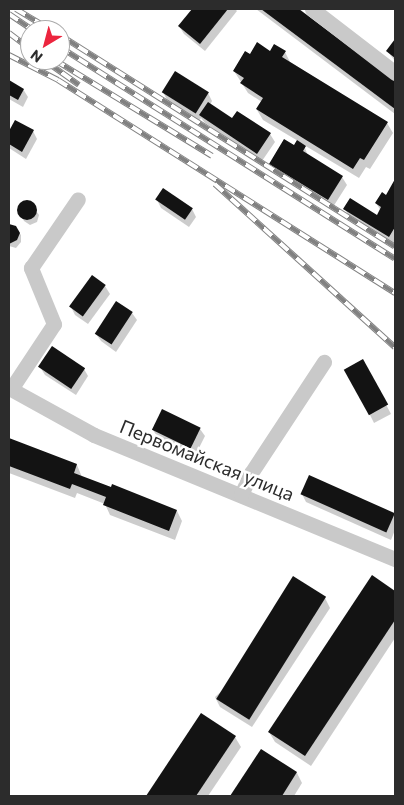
<!DOCTYPE html>
<html>
<head>
<meta charset="utf-8">
<style>
	body { margin:0 }
	#map { position:relative; width:404px; height:805px; overflow:hidden; background:#fff; font-family:Commissioner,sans-serif }
	div>[style] { position:absolute }
	.shadow>* { inset:0; background:#0003 }
	.building>* { inset:0; background:#131313; transform-origin:0 0 }
	.round { border-radius:50% }
	.minor>* { height:15px; margin:-7.5px; padding:0 7.5px; transform-origin:7.5px; border-radius:7.5px; background:#c9c9c9 }
	.rail>* { height:5.5px; margin-top:-2.75px; transform-origin:0; background:repeating-linear-gradient(90deg,#fff 0 11px,#818181 0 22px); box-sizing:border-box; border-block:1px solid #818181 }
	span { translate:-50% -50%; white-space:nowrap; text-align:center; line-height:1.15; -webkit-text-stroke:5px #fff; paint-order:stroke }
	.street-label { font-size:19px; color:#2c2c2c }
	.frame { position:absolute; inset:0; border:10px solid #2c2c2c; pointer-events:none }
	.north { position:absolute; left:20px; top:20px; width:50px; height:50px; box-sizing:border-box; background:#fff; border:1px solid #ababab; border-radius:50%; rotate:217deg; font-size:14px; font-weight:700; line-height:20px; text-align:center; color:#2c2c2c }
	.north::after { content:''; display:block; margin:auto; width:18px; height:22px; background:#ec253e; clip-path:polygon(50% 0,100% 100%,50% 72%,0 100%) }
</style>
</head>
<body>
<div id="map">
	<div class="shadow">
		<div style="clip-path:polygon(193px 9px,235px 9px,237px 11px,205px 51px,184px 34px,179px 26px)"></div>
		<div style="clip-path:polygon(256px 9px,297px 9px,395px 82px,395px 114px)"></div>
		<div style="clip-path:polygon(395px 42px,395px 61px,388px 52px)"></div>
		<div style="clip-path:polygon(271px 52px,285px 52px,290px 62px,387px 123px,393px 133px,370px 169px,366px 167px,359px 178px,304px 145px,308px 156px,342px 177px,347px 185px,333px 207px,275px 172px,271px 164px,294px 147px,298px 141px,263px 120px,257px 110px,262px 102px,248px 93px,234px 71px,250px 56px)"></div>
		<div style="clip-path:polygon(9px 82px,23px 89px,28px 97px,23px 107px,9px 99px)"></div>
		<div style="clip-path:polygon(163px 92px,208px 93px,212px 101px,210px 105px,232px 120px,237px 112px,270px 134px,275px 142px,262px 161px,205px 123px,201px 118px,199px 121px,167px 100px)"></div>
		<div style="clip-path:polygon(16px 122px,33px 131px,37px 139px,26px 159px,9px 148px,9px 134px)"></div>
		<div style="clip-path:polygon(395px 182px,395px 242px,394px 244px,349px 217px,345px 209px,377px 216px,381px 211px,376px 203px,387px 196px)"></div>
		<div style="clip-path:polygon(157px 200px,192px 209px,196px 217px,189px 227px,161px 208px)"></div>
		<div style="clip-path:polygon(29px 201px,39px 215px,37px 222px,30px 225px,24px 221px,18px 209px,22px 203px)"></div>
		<div style="clip-path:polygon(12px 225px,21px 235px,21px 242px,16px 248px,9px 246px,9px 226px)"></div>
		<div style="clip-path:polygon(105px 286px,110px 294px,88px 324px,75px 315px,71px 307px)"></div>
		<div style="clip-path:polygon(132px 313px,137px 320px,116px 352px,101px 341px,96px 334px)"></div>
		<div style="clip-path:polygon(363px 361px,391px 414px,374px 423px,370px 415px)"></div>
		<div style="clip-path:polygon(40px 367px,84px 369px,88px 376px,76px 395px,45px 375px)"></div>
		<div style="clip-path:polygon(200px 429px,205px 436px,195px 456px,158px 438px,153px 430px)"></div>
		<div style="clip-path:polygon(9px 439px,77px 465px,82px 477px,177px 511px,182px 521px,175px 540px,110px 515px,105px 504px,77px 493px,75px 498px,9px 473px)"></div>
		<div style="clip-path:polygon(302px 494px,394px 515px,395px 530px,391px 540px,306px 502px)"></div>
		<div style="clip-path:polygon(372px 577px,395px 592px,395px 638px,311px 766px,275px 742px,269px 732px)"></div>
		<div style="clip-path:polygon(325px 598px,330px 608px,252px 727px,220px 707px,215px 697px)"></div>
		<div style="clip-path:polygon(201px 714px,235px 737px,241px 747px,208px 796px,147px 796px)"></div>
		<div style="clip-path:polygon(262px 750px,297px 773px,302px 783px,294px 796px,231px 796px)"></div>
	</div>
	<div class="building">
		<div style="clip-path:polygon(192px 9px,228px 9px,200px 44px,178px 26px)"></div>
		<div style="clip-path:polygon(261px 9px,299px 9px,395px 81px,395px 109px)"></div>
		<div style="clip-path:polygon(395px 39px,395px 58px,386px 51px)"></div>
		<div style="clip-path:polygon(257px 42px,270px 51px,274px 44px,286px 51px,282px 57px,388px 122px,364px 160px,360px 158px,353px 169px,256px 109px,263px 98px,240px 83px,244px 78px,233px 71px,245px 51px,250px 54px)"></div>
		<div style="left:175px;top:71px;width:40px;height:25px;rotate:32deg"></div>
		<div style="clip-path:polygon(9px 80px,24px 89px,18px 100px,9px 95px)"></div>
		<div style="clip-path:polygon(208px 102px,232px 118px,237px 111px,271px 133px,257px 154px,199px 115px)"></div>
		<div style="clip-path:polygon(15px 120px,34px 130px,22px 152px,9px 144px,9px 131px)"></div>
		<div style="clip-path:polygon(284px 139px,294px 145px,297px 140px,306px 146px,303px 151px,343px 176px,328px 200px,269px 164px)"></div>
		<div style="clip-path:polygon(395px 179px,395px 227px,389px 237px,343px 209px,350px 198px,377px 215px,381px 207px,375px 203px,382px 192px,386px 195px)"></div>
		<div style="left:163px;top:188px;width:36px;height:14px;rotate:34deg"></div>
		<div class="round" style="left:17px;top:200px;width:20px;height:20px"></div>
		<div style="clip-path:polygon(9px 224px,16px 226px,20px 233px,17px 240px,9px 244px)"></div>
		<div style="left:92px;top:275px;width:17px;height:39px;rotate:36deg"></div>
		<div style="left:116px;top:301px;width:20px;height:39px;rotate:33deg"></div>
		<div style="left:52px;top:346px;width:40px;height:25px;rotate:34deg"></div>
		<div style="left:363px;top:359px;width:52px;height:22px;rotate:61deg"></div>
		<div style="left:162px;top:409px;width:43px;height:23px;rotate:26deg"></div>
		<div style="clip-path:polygon(9px 438px,77px 464px,74px 473px,111px 487px,112px 484px,177px 510px,169px 531px,103px 505px,106px 497px,72px 484px,70px 489px,9px 466px)"></div>
		<div style="left:309px;top:475px;width:94px;height:21px;rotate:24deg"></div>
		<div style="clip-path:polygon(372px 575px,395px 591px,395px 620px,305px 756px,268px 732px)"></div>
		<div style="left:293px;top:576px;width:39px;height:145px;rotate:32deg"></div>
		<div style="clip-path:polygon(201px 713px,236px 736px,196px 796px,146px 796px)"></div>
		<div style="clip-path:polygon(261px 749px,297px 772px,282px 796px,230px 796px)"></div>
	</div>
	<div class="minor">
		<div style="left:312px;top:9px;width:105px;rotate:37.6deg"></div>
		<div style="left:9px;top:388px;width:97px;rotate:28.9deg"></div>
		<div style="left:94px;top:435px;width:326px;rotate:22.4deg"></div>
		<div style="left:11px;top:389px;width:78px;rotate:-56.5deg"></div>
		<div style="left:54px;top:324px;width:61px;rotate:-112.3deg"></div>
		<div style="left:31px;top:268px;width:83px;rotate:-55.7deg"></div>
		<div style="left:241px;top:495px;width:24px;rotate:-66deg"></div>
		<div style="left:251px;top:473px;width:133px;rotate:-56.7deg"></div>
	</div>
	<div class="rail">
		<div style="left:16px;top:9px;width:41px;rotate:31deg"></div>
		<div style="left:9px;top:14px;width:29px;rotate:34deg"></div>
		<div style="left:9px;top:33px;width:26px;rotate:37deg"></div>
		<div style="left:60px;top:35px;width:396px;rotate:32.3deg"></div>
		<div style="left:60px;top:47px;width:396px;rotate:32.3deg"></div>
		<div style="left:9px;top:55px;width:55px;rotate:27deg"></div>
		<div style="left:58px;top:80px;width:399px;rotate:32.3deg"></div>
		<div style="left:44px;top:60px;width:43px;rotate:35.5deg"></div>
		<div style="left:55px;top:60px;width:184px;rotate:31.4deg"></div>
		<div style="left:215px;top:184px;width:243px;rotate:42.2deg"></div>
	</div>
	<div class="street-label">
		<span style="left:207px;top:460px;rotate:22deg">Первомайская улица</span>
	</div>
	<div class="frame"></div>
	<div class="north">N</div>
</div>
</body>
</html>
